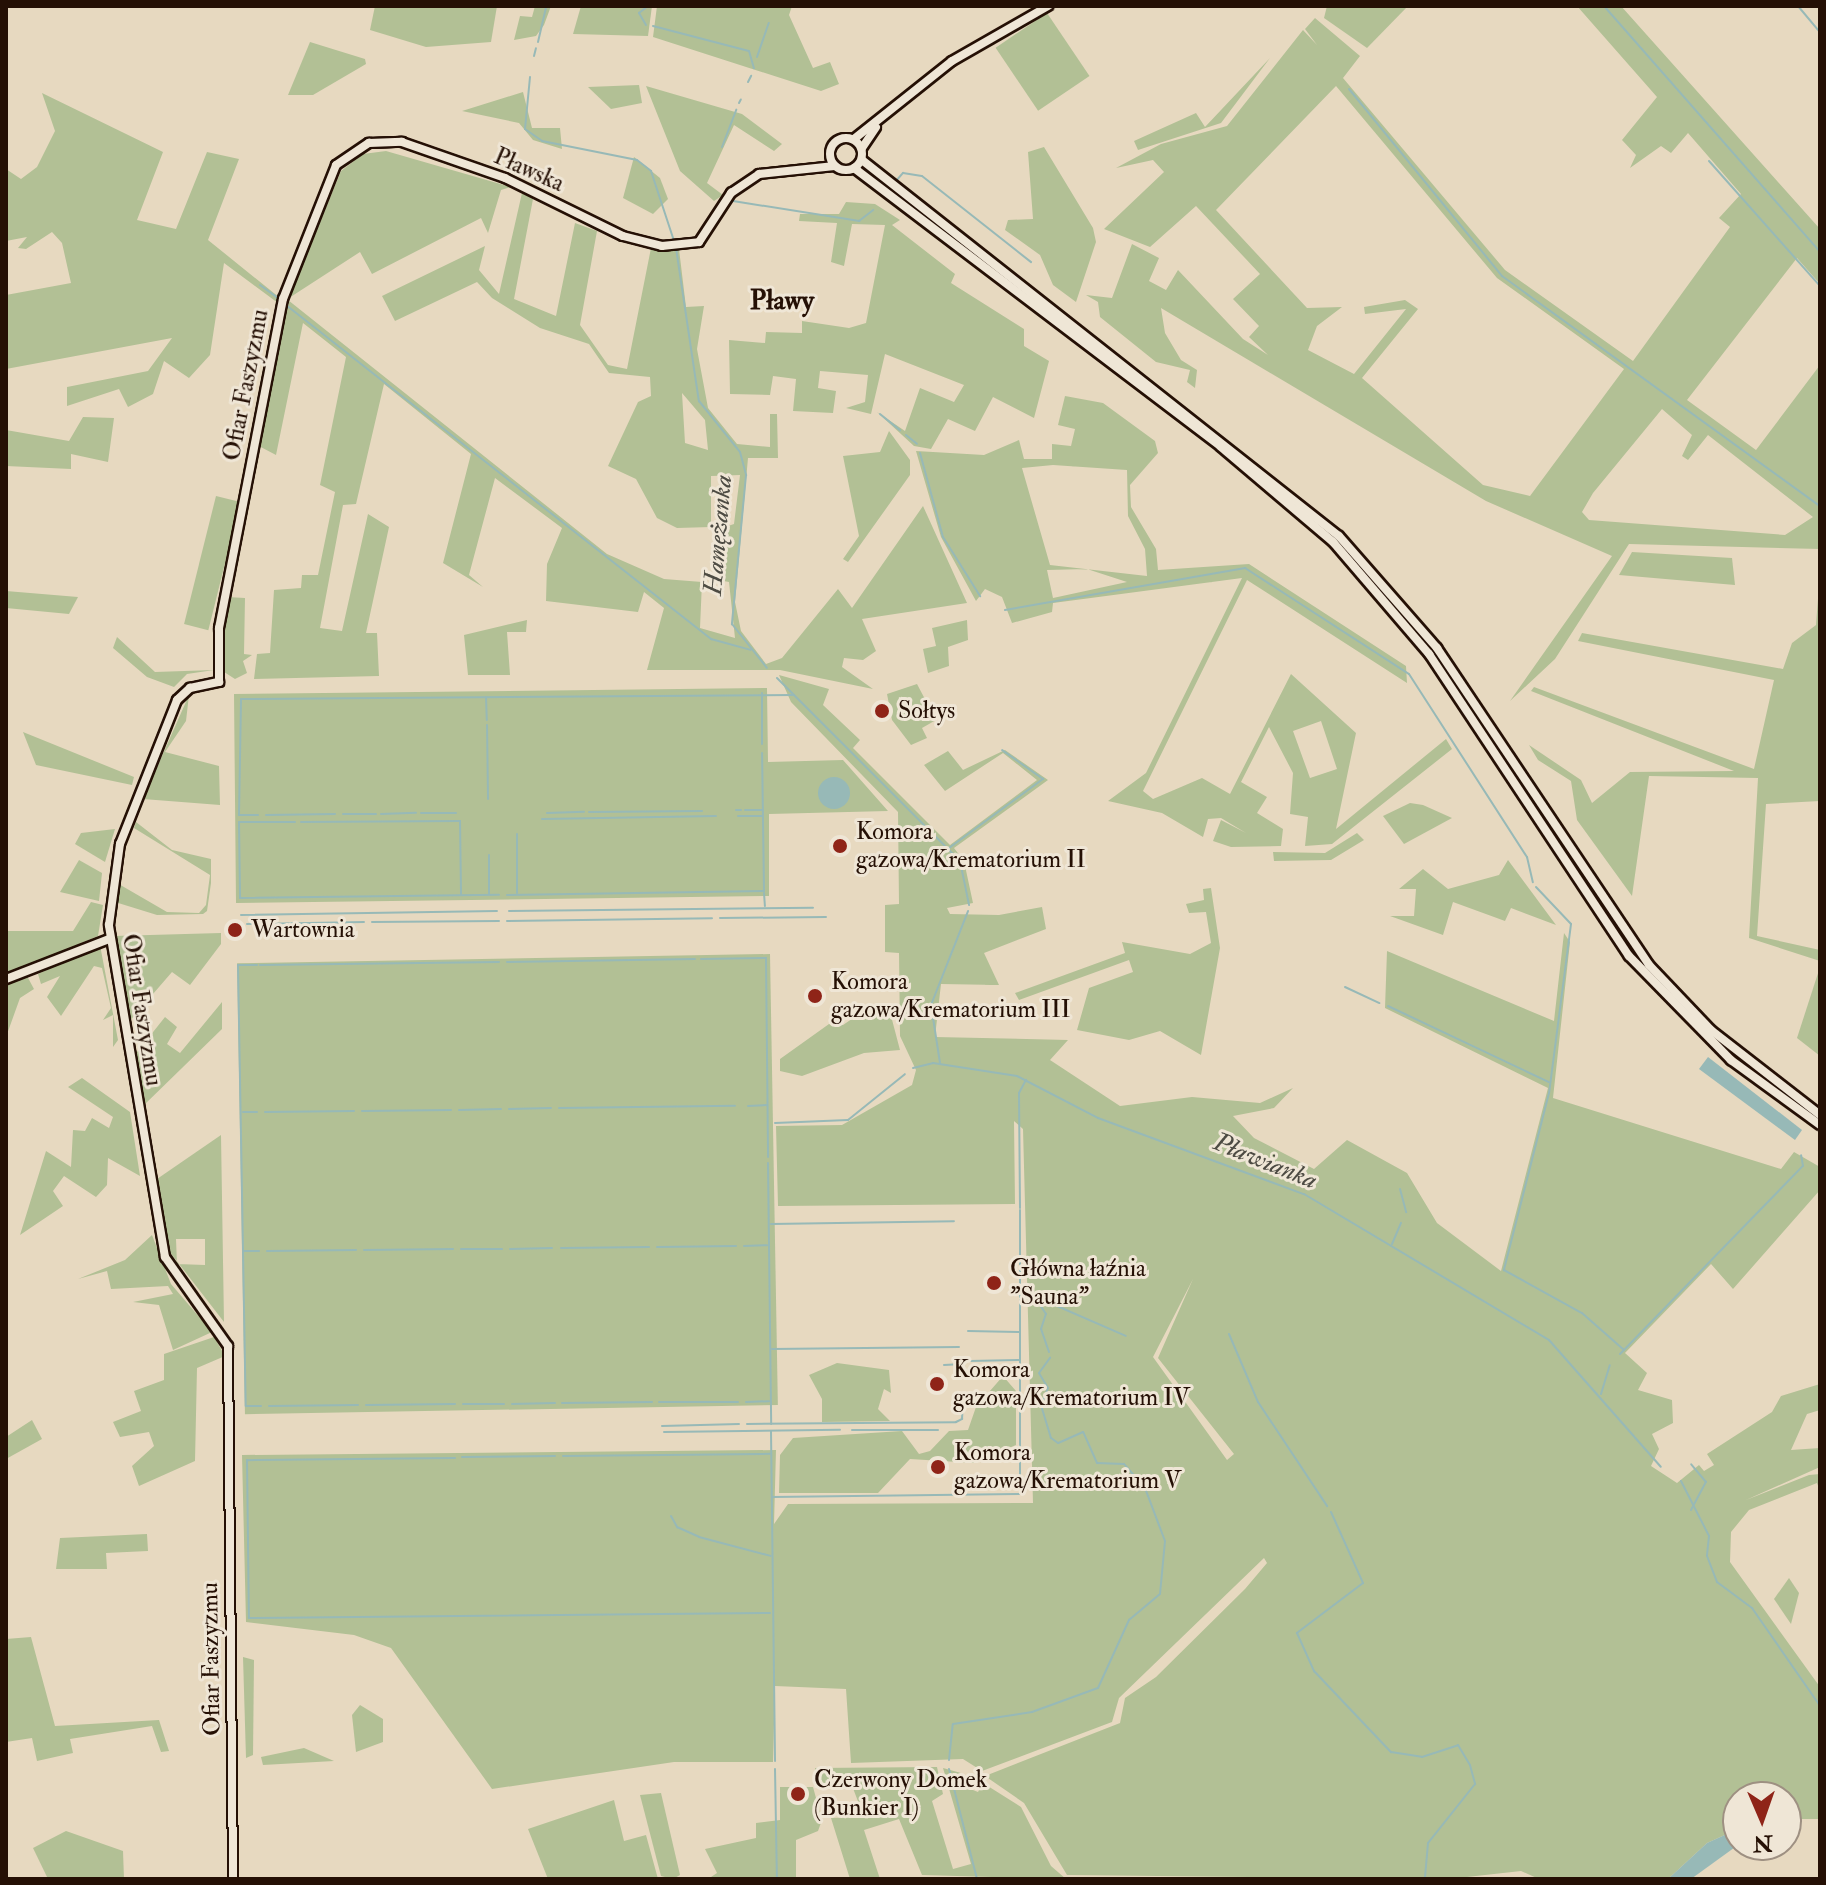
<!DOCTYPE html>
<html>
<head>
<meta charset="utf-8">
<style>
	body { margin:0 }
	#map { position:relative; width:1826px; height:1885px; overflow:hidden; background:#e7d9c0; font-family:"IM FELL Double Pica",serif }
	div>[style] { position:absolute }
	.green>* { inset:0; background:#b2c095; transform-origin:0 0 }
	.water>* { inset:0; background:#97b9b7 }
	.round { border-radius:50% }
	.stream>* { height:2px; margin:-1px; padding:0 1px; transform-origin:1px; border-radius:1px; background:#97b9b7 }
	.roads { filter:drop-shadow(2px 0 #251005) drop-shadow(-2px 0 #251005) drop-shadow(0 2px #251005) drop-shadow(0 -2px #251005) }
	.secondary>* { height:8px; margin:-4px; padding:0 4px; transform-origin:4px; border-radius:4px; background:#efe6d6 }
	.secondary>.ring { margin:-4px; padding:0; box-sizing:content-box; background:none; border:8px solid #efe6d6; border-radius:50% }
	.dots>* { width:22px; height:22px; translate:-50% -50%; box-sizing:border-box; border:4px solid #efe6d6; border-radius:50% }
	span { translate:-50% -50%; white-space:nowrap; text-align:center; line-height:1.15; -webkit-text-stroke:6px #efe6d6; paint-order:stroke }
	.street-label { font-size:24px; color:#251005 }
	.poi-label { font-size:24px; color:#251005 }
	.left { translate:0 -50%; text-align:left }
	.water-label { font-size:26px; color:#4d4b43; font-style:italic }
	.quarter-label { font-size:28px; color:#251005; font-weight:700 }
	.frame { position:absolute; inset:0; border:8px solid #251005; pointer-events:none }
	.north { position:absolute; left:1722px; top:1781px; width:80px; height:80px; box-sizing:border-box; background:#efe6d6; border:2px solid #9e9082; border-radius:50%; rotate:178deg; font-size:22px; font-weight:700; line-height:32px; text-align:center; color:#251005 }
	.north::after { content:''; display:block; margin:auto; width:28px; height:36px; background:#8f2418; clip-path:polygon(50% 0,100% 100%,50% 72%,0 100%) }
</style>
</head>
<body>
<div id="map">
	<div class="green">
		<div style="clip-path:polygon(375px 6px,497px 6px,491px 42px,426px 47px,370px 30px)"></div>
		<div style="clip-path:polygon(535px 6px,551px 6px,544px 25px,536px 36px,514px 40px,520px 16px,532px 17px)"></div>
		<div style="clip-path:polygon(581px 6px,652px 6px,648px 36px,573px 34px)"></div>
		<div style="clip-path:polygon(657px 6px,792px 6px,789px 15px,813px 68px,830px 62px,839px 84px,821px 91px,653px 37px)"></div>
		<div style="clip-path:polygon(1327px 6px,1408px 6px,1367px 48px,1324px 18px)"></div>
		<div style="clip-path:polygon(evenodd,1577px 6px,1621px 6px,1820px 229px,1820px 284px,1797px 258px,1687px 400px,1756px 450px,1820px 365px,1820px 549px,1629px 544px,1555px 659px,1510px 701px,1612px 556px,1486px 501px,1161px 308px,1165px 333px,1181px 360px,1197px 370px,1195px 388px,1187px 382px,1190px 370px,1156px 362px,1100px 317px,1098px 302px,1086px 295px,1112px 298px,1132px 244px,1159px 258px,1149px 281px,1166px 290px,1178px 270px,1243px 339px,1268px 355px,1249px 337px,1259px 326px,1233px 299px,1260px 274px,1196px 206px,1150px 247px,1104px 229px,1164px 172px,1153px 160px,1116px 168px,1161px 144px,1227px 126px,1303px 30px,1317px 45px,1305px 29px,1315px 18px,1360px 56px,1343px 78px,1505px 270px,1633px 361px,1730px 227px,1719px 218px,1741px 194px,1688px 133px,1671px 153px,1661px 146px,1630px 168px,1636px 155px,1622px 140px,1657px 97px,1577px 6px,1336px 86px,1497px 278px,1624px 369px,1530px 496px,1483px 485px,1362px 378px,1418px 309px,1405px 300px,1364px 307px,1365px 314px,1406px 309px,1354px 374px,1308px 350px,1317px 326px,1342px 307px,1307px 308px,1216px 210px,1336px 86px,1577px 6px,1662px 409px,1692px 435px,1682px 456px,1688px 460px,1708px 435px,1813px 517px,1785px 535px,1589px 520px,1582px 512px,1593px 493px,1662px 409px)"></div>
		<div style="left:1047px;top:13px;width:76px;height:62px;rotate:56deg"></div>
		<div style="clip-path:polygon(310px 42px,365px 59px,366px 64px,313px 95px,288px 95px)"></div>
		<div style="clip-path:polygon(1270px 58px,1221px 123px,1138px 150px,1134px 141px,1196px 113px,1205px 127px)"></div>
		<div style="clip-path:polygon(639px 85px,642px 103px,611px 109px,588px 87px)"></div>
		<div style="clip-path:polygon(646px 86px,742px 114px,782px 144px,774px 151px,734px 125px,707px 183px,723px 195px,714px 201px,680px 171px)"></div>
		<div style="clip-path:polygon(523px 92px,532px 128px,560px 128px,562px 149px,533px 140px,519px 123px,462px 111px)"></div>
		<div style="clip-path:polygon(42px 93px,163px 152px,137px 220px,176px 229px,207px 152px,239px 159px,208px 240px,280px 298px,278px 303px,224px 263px,210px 355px,189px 378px,164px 361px,153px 394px,128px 407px,119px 389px,67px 406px,67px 387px,148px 371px,172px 338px,6px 369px,6px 295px,71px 283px,62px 243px,52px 232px,26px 249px,18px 248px,27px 237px,6px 241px,6px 169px,21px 179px,37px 167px,55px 131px)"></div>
		<div style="clip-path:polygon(1044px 147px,1093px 228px,1096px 242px,1076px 302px,1053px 285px,1040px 255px,1005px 230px,1008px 220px,1033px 219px,1028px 152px)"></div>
		<div style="clip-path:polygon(386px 151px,511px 187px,501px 190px,488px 233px,481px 218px,372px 274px,360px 252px,289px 298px,341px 171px,363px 154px)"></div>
		<div style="clip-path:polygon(634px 157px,660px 178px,668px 199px,653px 214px,623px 198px)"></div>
		<div style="clip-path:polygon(evenodd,522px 193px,533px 199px,514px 299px,556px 316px,575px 223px,597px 231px,580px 325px,608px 365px,627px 369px,651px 248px,679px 249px,686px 307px,704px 306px,697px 349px,708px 408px,737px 444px,770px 447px,770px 414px,777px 414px,778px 458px,748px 458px,735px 602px,741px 631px,766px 664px,782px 658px,838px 589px,852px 608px,923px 506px,967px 603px,862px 619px,876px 651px,863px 660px,844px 658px,842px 667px,873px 689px,780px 670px,647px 670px,664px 608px,644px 592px,638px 612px,546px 601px,547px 564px,562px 528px,495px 478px,469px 575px,483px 587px,443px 563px,471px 454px,384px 384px,356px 504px,343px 505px,320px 628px,342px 631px,368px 514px,389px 527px,366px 633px,377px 633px,379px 676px,254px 679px,257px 654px,270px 653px,274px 590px,301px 588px,302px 575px,318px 575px,335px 492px,320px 485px,346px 357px,303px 323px,276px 455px,255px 444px,288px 300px,607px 554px,664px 579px,702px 582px,700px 628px,735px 638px,729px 582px,718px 580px,722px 528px,734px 524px,740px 475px,711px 476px,711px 527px,677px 528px,657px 518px,636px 479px,608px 466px,638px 402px,651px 396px,650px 377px,609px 373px,589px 344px,540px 328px,492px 298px,477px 282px,395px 321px,382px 296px,485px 246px,479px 270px,499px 294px,522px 193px,682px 393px,705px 420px,708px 450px,685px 443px,682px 393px)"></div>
		<div style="clip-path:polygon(846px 202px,875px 204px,900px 220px,892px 225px,955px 274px,951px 283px,1024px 329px,1024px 346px,1049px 361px,1034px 418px,993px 397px,975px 431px,948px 419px,931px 449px,914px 446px,877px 412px,905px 431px,920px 388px,954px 402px,964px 385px,885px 354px,871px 414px,846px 408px,865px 402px,868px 375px,820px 371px,818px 388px,836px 391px,833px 413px,793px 411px,796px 379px,773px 376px,770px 395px,730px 394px,729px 340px,765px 343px,766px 332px,802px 333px,802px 321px,849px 328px,866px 323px,885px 225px,852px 224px,844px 266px,831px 262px,837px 223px,799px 221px,800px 214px,839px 214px)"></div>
		<div style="clip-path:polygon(evenodd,1065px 396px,1103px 403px,1155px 441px,1158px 453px,1130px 485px,1131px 507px,1156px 549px,1158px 570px,1249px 564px,1406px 666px,1407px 683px,1247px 580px,1143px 791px,1153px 799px,1202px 778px,1230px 794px,1291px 674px,1356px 733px,1336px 829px,1446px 739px,1452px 749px,1332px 844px,1305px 846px,1308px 817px,1290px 814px,1293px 773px,1269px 727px,1241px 782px,1267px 797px,1257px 813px,1283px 829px,1281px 846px,1231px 847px,1213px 841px,1221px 820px,1246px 833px,1221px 818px,1208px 819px,1203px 837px,1162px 813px,1108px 801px,1146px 773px,1242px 578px,1053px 603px,1052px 612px,1012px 623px,1002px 597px,985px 589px,976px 601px,941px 537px,916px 451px,984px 455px,1019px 440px,1024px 459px,1052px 459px,1052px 444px,1071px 446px,1075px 429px,1058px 425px,1065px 396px,1053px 465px,1127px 470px,1128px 516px,1145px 549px,1147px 576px,1050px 565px,1022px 468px,1053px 465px,1065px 396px,1087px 569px,1127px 582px,1053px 598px,1047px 570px,1087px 569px,1065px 396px,1321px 721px,1337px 769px,1310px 778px,1293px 731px,1321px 721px)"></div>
		<div style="clip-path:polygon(83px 417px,114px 418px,108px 462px,71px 454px,71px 469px,6px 466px,6px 430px,69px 441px)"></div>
		<div style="clip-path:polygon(889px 431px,910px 460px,910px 475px,848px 562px,843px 559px,859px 536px,843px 456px,880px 452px)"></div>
		<div style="left:216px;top:496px;width:25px;height:132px;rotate:14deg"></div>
		<div style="clip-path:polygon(1632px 552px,1732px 558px,1735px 585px,1619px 575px)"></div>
		<div style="clip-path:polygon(1820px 572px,1820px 801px,1766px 804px,1757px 936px,1820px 950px,1820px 961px,1749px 938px,1758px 778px,1649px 776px,1632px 896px,1577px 820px,1571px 781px,1538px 760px,1529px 745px,1581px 780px,1592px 803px,1630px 772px,1734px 771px,1531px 691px,1534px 687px,1754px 769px,1774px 680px,1578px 641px,1582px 633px,1783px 669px,1792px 643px,1816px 625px)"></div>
		<div style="clip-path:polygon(6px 591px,78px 597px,69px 614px,6px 608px)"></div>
		<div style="clip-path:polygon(227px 597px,245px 598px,244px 654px,252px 655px,243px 661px,247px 673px,235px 679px,221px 670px)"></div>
		<div style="clip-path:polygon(527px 620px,526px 632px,507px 632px,510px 675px,468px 675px,464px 635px)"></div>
		<div style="clip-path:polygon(967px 620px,968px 640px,948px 647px,949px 666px,928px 673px,923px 649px,936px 646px,932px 628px)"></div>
		<div style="clip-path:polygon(117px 637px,155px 672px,214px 670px,187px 674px,174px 687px,147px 677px,113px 648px)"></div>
		<div style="clip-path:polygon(evenodd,779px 675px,829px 689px,823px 705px,860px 740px,853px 748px,950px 845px,1037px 780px,1003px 753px,945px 791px,924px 765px,948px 751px,963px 770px,1005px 750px,1048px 780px,954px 848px,964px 861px,973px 903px,947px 908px,950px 914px,999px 915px,1042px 907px,1046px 929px,984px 953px,999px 985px,941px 984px,935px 1037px,1068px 1040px,1050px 1060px,1120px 1106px,1192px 1097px,1260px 1103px,1293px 1088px,1274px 1108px,1233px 1116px,1254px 1138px,1314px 1169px,1347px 1140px,1407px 1173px,1437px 1223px,1501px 1271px,1548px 1088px,1385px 1008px,1387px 951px,1554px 1021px,1564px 933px,1570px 942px,1553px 1098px,1781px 1169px,1794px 1152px,1820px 1167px,1820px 1190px,1733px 1289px,1711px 1264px,1625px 1353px,1647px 1373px,1638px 1390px,1672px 1400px,1673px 1423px,1652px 1434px,1659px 1449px,1651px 1466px,1677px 1483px,1699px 1465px,1704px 1471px,1714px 1465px,1707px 1454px,1772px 1412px,1781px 1396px,1820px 1384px,1820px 1410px,1807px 1414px,1791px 1450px,1820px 1448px,1820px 1467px,1746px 1500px,1809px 1475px,1820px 1474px,1820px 1491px,1817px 1483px,1749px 1510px,1731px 1532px,1730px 1562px,1820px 1687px,1820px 1819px,1786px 1819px,1786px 1797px,1738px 1797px,1738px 1829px,1707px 1843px,1668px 1879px,1539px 1879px,1521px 1871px,1449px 1879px,1067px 1875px,1024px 1803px,985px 1776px,1120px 1723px,1125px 1698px,1156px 1677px,1245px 1589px,1267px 1563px,1264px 1558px,1119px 1698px,1112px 1722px,982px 1771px,963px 1759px,851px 1763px,846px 1689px,775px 1686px,773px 1762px,674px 1762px,492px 1789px,391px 1648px,354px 1635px,246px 1622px,242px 1455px,776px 1450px,774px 1524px,788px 1504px,1033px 1503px,1023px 1129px,1014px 1121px,1015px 1204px,778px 1206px,776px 1126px,842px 1125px,912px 1085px,916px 1070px,900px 1036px,899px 953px,885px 952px,885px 905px,899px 904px,898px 812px,791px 702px,779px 675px,1193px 1279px,1158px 1358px,1234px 1454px,1227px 1460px,1153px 1357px,1193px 1279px)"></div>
		<div style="clip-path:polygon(917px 684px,936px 720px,922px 728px,927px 738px,911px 745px,892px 720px,887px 694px)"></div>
		<div style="clip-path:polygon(767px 688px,768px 762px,843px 760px,888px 811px,769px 814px,769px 896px,236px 903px,234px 694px)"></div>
		<div style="clip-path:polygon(189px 695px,186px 721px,165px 752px,219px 766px,220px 805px,143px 799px)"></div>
		<div style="clip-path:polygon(23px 732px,134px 777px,132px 785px,36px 765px)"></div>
		<div style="clip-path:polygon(1410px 803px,1423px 805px,1452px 818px,1404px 844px,1383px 816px)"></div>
		<div style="clip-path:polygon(136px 822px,172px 850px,211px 859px,211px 883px,207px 911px,203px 914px,157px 915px,115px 902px,117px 883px,167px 912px,199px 913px,206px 905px,210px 875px,134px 828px)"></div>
		<div style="clip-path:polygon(115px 829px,105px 862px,75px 844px,81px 833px)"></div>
		<div style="clip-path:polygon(1357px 833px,1364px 840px,1331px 860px,1274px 861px,1273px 852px,1325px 853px)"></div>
		<div style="clip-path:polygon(79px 860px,102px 873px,99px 901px,60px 892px)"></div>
		<div style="clip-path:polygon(1508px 860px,1556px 925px,1511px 908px,1505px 921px,1453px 902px,1443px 935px,1390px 916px,1414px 916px,1416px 889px,1399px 889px,1423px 869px,1448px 889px,1499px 875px)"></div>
		<div style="clip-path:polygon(1211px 888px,1220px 948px,1201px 1055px,1160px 1031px,1129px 1040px,1077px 1030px,1089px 988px,1133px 972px,1129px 960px,1019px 1000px,1015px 993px,1125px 953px,1122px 942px,1190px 954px,1211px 943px,1206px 912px,1189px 913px,1186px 904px,1204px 900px,1203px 889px)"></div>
		<div style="clip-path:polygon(91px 902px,103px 905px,98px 936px,6px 975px,6px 931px,73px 931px)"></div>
		<div style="clip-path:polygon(221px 933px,221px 944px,190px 985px,172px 972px,127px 1024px,114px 936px)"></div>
		<div style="clip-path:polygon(100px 945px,118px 1040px,113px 1047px,113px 1015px,103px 1020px,111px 1008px,102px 968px,94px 966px,61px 1016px,47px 997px,60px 976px,41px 984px,38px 974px)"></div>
		<div style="left:770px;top:954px;width:451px;height:533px;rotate:89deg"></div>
		<div style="clip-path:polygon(1820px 967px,1820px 1056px,1797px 1038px)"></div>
		<div style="clip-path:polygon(27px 976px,34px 989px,20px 998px,6px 1037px,6px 981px)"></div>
		<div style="clip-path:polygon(evenodd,222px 1002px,222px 1029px,142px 1107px,157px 1179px,221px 1135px,224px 1322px,169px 1251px,155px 1184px,134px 1056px,165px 1017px,177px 1027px,167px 1044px,180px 1053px,222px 1002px,176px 1239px,205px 1239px,205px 1265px,177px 1264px,176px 1239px)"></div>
		<div style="clip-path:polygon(868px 1008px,890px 1012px,900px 1050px,864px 1053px,802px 1076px,780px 1071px,780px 1059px,829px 1024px,843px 1025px)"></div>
		<div style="clip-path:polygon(82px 1078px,130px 1112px,140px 1176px,108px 1158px,107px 1185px,96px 1197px,64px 1176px,53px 1191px,63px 1206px,20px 1235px,46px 1151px,71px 1167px,73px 1130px,85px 1131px,92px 1118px,109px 1128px,113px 1117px,68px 1087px)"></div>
		<div style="clip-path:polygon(152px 1235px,171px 1284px,212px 1332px,173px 1350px,159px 1305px,133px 1302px,173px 1294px,168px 1286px,111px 1289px,107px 1271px,78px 1279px,125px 1260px)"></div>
		<div style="clip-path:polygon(214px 1337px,225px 1356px,197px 1368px,195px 1461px,139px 1486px,132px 1466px,154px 1446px,149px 1432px,120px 1437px,113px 1422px,141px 1411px,134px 1391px,164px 1380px,164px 1354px)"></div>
		<div style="clip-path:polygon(837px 1363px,889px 1370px,891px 1393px,884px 1389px,878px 1409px,890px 1421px,822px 1422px,822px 1399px,809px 1375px)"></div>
		<div style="clip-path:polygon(1003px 1376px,1016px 1391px,1016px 1445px,974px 1463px,910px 1459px,878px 1493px,779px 1493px,780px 1455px,793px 1438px,902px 1431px,919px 1454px,930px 1451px,949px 1431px,968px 1430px,976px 1407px)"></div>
		<div style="clip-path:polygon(32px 1420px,42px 1439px,6px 1459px,6px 1437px)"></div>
		<div style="clip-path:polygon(147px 1534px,148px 1551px,106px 1553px,107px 1569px,56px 1569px,60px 1538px)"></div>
		<div style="clip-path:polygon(1789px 1578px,1799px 1593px,1791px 1624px,1774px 1599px)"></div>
		<div style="clip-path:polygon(31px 1637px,55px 1726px,159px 1720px,169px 1751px,161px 1752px,152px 1726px,70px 1739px,73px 1753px,37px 1761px,32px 1738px,6px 1742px,6px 1639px)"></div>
		<div style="clip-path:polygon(243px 1657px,254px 1660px,253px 1755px,246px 1758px)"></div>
		<div style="clip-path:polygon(360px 1705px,383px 1719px,383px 1742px,356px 1752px,352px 1715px)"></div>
		<div style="clip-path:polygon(304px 1748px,334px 1761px,263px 1765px,261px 1757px)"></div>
		<div style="clip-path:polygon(937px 1767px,943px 1794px,932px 1801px,953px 1869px,971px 1864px,943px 1768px,961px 1773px,963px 1786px,978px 1792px,983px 1783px,1021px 1807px,1051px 1866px,1066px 1879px,922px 1875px,899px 1819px,864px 1830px,880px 1879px,850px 1879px,831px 1818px,861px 1817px,859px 1804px,851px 1783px,816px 1783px,815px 1768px)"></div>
		<div style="clip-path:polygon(780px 1787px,813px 1787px,822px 1820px,818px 1831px,796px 1840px,796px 1878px,803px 1879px,708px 1879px,717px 1873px,705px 1849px,756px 1838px,756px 1823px,780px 1820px)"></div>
		<div style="clip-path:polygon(661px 1793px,680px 1875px,673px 1879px,661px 1876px,640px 1795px)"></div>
		<div style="clip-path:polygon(614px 1800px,624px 1841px,646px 1835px,658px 1879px,548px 1879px,528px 1829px)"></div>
		<div style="clip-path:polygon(66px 1831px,123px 1851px,124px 1879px,48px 1879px,33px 1848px)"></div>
	</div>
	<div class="water">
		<div class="round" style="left:818px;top:777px;width:32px;height:32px"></div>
		<div style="clip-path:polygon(1708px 1057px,1802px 1130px,1795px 1140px,1699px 1069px)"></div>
		<div style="clip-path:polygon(1738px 1829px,1738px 1845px,1691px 1879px,1668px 1879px,1707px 1843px)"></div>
	</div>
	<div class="stream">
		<div style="left:1604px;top:6px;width:327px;rotate:48.7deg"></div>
		<div style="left:1798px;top:6px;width:34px;rotate:50deg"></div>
		<div style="left:646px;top:25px;width:14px;rotate:-120deg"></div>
		<div style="left:639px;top:13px;width:11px;rotate:-38deg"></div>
		<div style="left:653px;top:26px;width:99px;rotate:14.6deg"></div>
		<div style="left:749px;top:51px;width:18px;rotate:74deg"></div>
		<div style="left:538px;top:42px;width:37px;rotate:-77deg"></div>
		<div style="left:534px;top:56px;width:8px;rotate:-76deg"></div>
		<div style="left:757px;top:57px;width:36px;rotate:-71deg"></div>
		<div style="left:530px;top:77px;width:52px;rotate:95.5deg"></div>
		<div style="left:525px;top:129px;width:21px;rotate:35deg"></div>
		<div style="left:542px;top:141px;width:97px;rotate:11.3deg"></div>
		<div style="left:637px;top:160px;width:18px;rotate:38deg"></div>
		<div style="left:651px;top:171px;width:74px;rotate:71.8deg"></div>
		<div style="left:748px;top:82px;width:7px;rotate:-63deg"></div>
		<div style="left:1349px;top:89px;width:242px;rotate:50.7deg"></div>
		<div style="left:1502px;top:276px;width:392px;rotate:35.9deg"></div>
		<div style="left:739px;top:103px;width:4px;rotate:-63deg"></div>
		<div style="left:722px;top:147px;width:40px;rotate:-69deg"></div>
		<div style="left:1709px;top:161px;width:167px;rotate:48.4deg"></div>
		<div style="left:896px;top:181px;width:11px;rotate:-49deg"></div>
		<div style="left:903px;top:173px;width:19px;rotate:9deg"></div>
		<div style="left:922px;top:176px;width:139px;rotate:38.3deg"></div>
		<div style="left:733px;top:201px;width:128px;rotate:9deg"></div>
		<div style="left:859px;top:221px;width:18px;rotate:-38deg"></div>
		<div style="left:676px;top:248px;width:155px;rotate:81.5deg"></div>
		<div style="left:699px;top:401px;width:65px;rotate:51.2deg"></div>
		<div style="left:740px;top:452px;width:24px;rotate:75deg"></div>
		<div style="left:746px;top:475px;width:150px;rotate:95.4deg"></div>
		<div style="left:732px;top:624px;width:56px;rotate:51.5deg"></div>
		<div style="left:260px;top:285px;width:24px;rotate:36deg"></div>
		<div style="left:286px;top:305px;width:541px;rotate:38.16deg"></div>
		<div style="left:711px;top:639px;width:41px;rotate:15.4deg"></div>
		<div style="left:880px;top:414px;width:26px;rotate:39deg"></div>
		<div style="left:906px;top:435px;width:14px;rotate:39deg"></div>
		<div style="left:920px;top:453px;width:87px;rotate:74.7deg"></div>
		<div style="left:943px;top:537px;width:70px;rotate:57.9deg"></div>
		<div style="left:1005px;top:610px;width:244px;rotate:-9.9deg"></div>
		<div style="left:1245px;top:568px;width:195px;rotate:32.9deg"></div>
		<div style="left:1409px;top:674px;width:218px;rotate:57.2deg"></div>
		<div style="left:1527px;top:857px;width:26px;rotate:77deg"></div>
		<div style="left:777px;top:678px;width:259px;rotate:45deg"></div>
		<div style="left:960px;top:861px;width:45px;rotate:78.4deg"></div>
		<div style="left:762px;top:693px;width:51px;rotate:90deg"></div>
		<div style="left:486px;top:697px;width:23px;rotate:88deg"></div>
		<div style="left:487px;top:725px;width:74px;rotate:89.2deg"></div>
		<div style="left:736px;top:810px;width:5px"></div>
		<div style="left:745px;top:810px;width:17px"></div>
		<div style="left:589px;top:812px;width:113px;rotate:-0.5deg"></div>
		<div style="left:421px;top:813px;width:35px"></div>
		<div style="left:547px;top:813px;width:37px;rotate:-2deg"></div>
		<div style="left:343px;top:814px;width:33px"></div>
		<div style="left:381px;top:814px;width:35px;rotate:-2deg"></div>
		<div style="left:258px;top:815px;width:19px;rotate:180deg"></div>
		<div style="left:239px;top:815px;width:116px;rotate:-89deg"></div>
		<div style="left:241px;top:699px;width:553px;rotate:-0.41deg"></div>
		<div style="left:266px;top:815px;width:69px;rotate:-0.8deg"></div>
		<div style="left:738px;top:816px;width:24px"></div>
		<div style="left:542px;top:819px;width:174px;rotate:-1deg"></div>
		<div style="left:295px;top:822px;width:56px;rotate:180deg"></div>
		<div style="left:239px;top:822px;width:76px;rotate:89.2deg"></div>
		<div style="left:240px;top:898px;width:259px;rotate:-0.7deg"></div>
		<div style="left:301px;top:822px;width:159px;rotate:-0.4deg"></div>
		<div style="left:460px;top:821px;width:73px;rotate:89.2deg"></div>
		<div style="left:517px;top:834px;width:59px;rotate:90deg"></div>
		<div style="left:949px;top:848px;width:117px;rotate:-36.3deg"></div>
		<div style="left:1043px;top:779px;width:50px;rotate:-144.7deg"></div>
		<div style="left:489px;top:855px;width:39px;rotate:90deg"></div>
		<div style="left:1536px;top:887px;width:51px;rotate:46.6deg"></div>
		<div style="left:1571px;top:924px;width:170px;rotate:97.4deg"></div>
		<div style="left:1549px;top:1093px;width:183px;rotate:104.3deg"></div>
		<div style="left:1504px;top:1270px;width:89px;rotate:28.9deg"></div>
		<div style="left:1582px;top:1313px;width:56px;rotate:41.4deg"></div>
		<div style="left:764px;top:893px;width:13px;rotate:86deg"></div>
		<div style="left:507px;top:895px;width:257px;rotate:-0.9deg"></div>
		<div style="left:764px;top:891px;width:138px;rotate:-90.8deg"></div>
		<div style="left:509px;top:911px;width:304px;rotate:-0.6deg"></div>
		<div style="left:241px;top:915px;width:256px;rotate:-0.9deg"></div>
		<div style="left:720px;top:918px;width:106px;rotate:-0.5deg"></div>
		<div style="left:507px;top:921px;width:205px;rotate:-0.8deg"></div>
		<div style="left:372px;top:922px;width:127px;rotate:-0.5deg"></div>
		<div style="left:247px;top:924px;width:117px;rotate:-1deg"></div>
		<div style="left:701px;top:959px;width:65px;rotate:-0.9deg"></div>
		<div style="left:766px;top:958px;width:199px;rotate:89.4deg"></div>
		<div style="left:507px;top:962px;width:188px;rotate:-0.9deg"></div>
		<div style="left:257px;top:965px;width:19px;rotate:180deg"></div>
		<div style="left:238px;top:965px;width:441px;rotate:89deg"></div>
		<div style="left:246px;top:1406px;width:15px"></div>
		<div style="left:260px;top:965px;width:239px;rotate:-0.7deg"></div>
		<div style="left:1345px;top:987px;width:38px;rotate:25deg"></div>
		<div style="left:1388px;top:1006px;width:178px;rotate:25.3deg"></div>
		<div style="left:940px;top:1063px;width:59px;rotate:-98.8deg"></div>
		<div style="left:931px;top:1005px;width:101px;rotate:-68.5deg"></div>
		<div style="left:913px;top:1068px;width:21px;rotate:-14deg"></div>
		<div style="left:933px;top:1063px;width:85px;rotate:8.8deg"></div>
		<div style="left:1017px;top:1076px;width:91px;rotate:27.4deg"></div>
		<div style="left:1098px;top:1118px;width:220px;rotate:20.3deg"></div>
		<div style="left:1304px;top:1194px;width:285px;rotate:30.8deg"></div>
		<div style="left:1549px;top:1340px;width:169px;rotate:48.6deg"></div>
		<div style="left:748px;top:1106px;width:19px;rotate:-3deg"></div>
		<div style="left:559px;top:1108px;width:176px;rotate:-0.7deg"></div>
		<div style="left:509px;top:1109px;width:42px;rotate:-1.4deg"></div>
		<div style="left:459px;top:1110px;width:42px;rotate:-1.4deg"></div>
		<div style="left:362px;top:1111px;width:89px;rotate:-0.6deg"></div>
		<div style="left:243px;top:1112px;width:14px"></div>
		<div style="left:265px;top:1112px;width:89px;rotate:-0.6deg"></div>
		<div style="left:775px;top:1123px;width:73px;rotate:-2.4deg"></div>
		<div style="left:848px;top:1120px;width:73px;rotate:-38.9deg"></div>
		<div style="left:768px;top:1163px;width:261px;rotate:89.3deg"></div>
		<div style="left:1400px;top:1189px;width:24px;rotate:75deg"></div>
		<div style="left:1020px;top:1208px;width:115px;rotate:-90.5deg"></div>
		<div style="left:1019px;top:1093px;width:15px;rotate:-62deg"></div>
		<div style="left:771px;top:1224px;width:183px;rotate:-0.9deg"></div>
		<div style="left:1392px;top:1244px;width:23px;rotate:-67deg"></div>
		<div style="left:744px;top:1246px;width:23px;rotate:-2deg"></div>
		<div style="left:657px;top:1247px;width:79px;rotate:-0.7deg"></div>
		<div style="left:561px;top:1248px;width:88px;rotate:-0.7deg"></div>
		<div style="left:461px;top:1249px;width:41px"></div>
		<div style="left:510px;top:1249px;width:42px;rotate:-1.4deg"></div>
		<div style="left:364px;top:1250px;width:89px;rotate:-0.6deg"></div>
		<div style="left:244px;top:1251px;width:15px"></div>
		<div style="left:267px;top:1251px;width:89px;rotate:-0.6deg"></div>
		<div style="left:968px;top:1331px;width:51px;rotate:1.1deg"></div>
		<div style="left:1229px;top:1334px;width:74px;rotate:66.9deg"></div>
		<div style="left:1258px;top:1402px;width:125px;rotate:56.4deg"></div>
		<div style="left:772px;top:1349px;width:187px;rotate:-0.6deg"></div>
		<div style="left:1049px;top:1352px;width:24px;rotate:-109deg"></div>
		<div style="left:1041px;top:1329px;width:16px;rotate:-72deg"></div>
		<div style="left:1046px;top:1314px;width:22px;rotate:-124deg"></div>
		<div style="left:1034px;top:1296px;width:100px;rotate:23.5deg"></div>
		<div style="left:1620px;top:1354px;width:262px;rotate:-45.8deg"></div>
		<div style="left:1803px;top:1166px;width:11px;rotate:-100deg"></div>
		<div style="left:969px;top:1361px;width:51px;rotate:-1.1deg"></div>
		<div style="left:944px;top:1365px;width:19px;rotate:-3deg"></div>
		<div style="left:1601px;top:1394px;width:30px;rotate:-73deg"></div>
		<div style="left:659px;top:1402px;width:79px"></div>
		<div style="left:746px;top:1402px;width:23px;rotate:-2deg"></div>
		<div style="left:562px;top:1403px;width:90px;rotate:-0.6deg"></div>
		<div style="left:463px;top:1404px;width:41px"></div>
		<div style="left:512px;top:1404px;width:43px;rotate:-1.3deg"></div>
		<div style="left:366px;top:1405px;width:89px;rotate:-0.6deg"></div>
		<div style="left:269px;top:1406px;width:89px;rotate:-0.6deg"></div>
		<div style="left:747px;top:1424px;width:209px;rotate:-0.5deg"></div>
		<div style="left:956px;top:1422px;width:7px;rotate:-27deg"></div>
		<div style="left:962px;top:1419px;width:22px;rotate:-87deg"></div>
		<div style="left:662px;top:1426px;width:77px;rotate:-1.5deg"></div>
		<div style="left:852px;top:1430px;width:86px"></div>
		<div style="left:771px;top:1431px;width:330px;rotate:89.3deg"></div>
		<div style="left:664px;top:1432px;width:176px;rotate:-0.7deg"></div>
		<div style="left:563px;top:1456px;width:207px;rotate:-0.6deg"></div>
		<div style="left:462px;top:1457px;width:93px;rotate:-0.6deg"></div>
		<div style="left:455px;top:1458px;width:208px;rotate:179.4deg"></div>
		<div style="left:247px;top:1460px;width:158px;rotate:89.3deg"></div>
		<div style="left:249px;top:1618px;width:521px;rotate:-0.55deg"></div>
		<div style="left:1681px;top:1481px;width:62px;rotate:63deg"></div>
		<div style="left:1709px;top:1536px;width:20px;rotate:96deg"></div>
		<div style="left:1707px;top:1556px;width:28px;rotate:69deg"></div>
		<div style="left:1717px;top:1582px;width:44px;rotate:36.6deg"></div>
		<div style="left:1752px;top:1608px;width:119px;rotate:55.2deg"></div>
		<div style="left:772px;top:1497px;width:248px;rotate:-0.7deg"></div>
		<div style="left:1020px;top:1494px;width:284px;rotate:-90deg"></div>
		<div style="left:1691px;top:1510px;width:32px;rotate:-62deg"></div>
		<div style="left:1706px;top:1482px;width:23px;rotate:-130deg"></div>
		<div style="left:1331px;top:1512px;width:78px;rotate:65.7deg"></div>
		<div style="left:1363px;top:1583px;width:83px;rotate:142.9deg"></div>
		<div style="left:1297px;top:1633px;width:42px;rotate:65.9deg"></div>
		<div style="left:1314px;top:1671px;width:112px;rotate:46.5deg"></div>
		<div style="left:1391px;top:1752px;width:31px;rotate:9deg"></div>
		<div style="left:1422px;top:1757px;width:38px;rotate:-18deg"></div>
		<div style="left:1458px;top:1745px;width:23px;rotate:59deg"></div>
		<div style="left:1470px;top:1765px;width:20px;rotate:75deg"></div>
		<div style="left:1475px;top:1784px;width:75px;rotate:128.5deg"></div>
		<div style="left:1428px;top:1843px;width:36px;rotate:95deg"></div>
		<div style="left:671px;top:1516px;width:13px;rotate:61deg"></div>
		<div style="left:677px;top:1527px;width:24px;rotate:24deg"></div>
		<div style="left:699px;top:1537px;width:74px;rotate:14.8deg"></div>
		<div style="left:949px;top:1760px;width:36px;rotate:-84deg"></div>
		<div style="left:953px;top:1724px;width:80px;rotate:-8.6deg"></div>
		<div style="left:1032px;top:1712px;width:70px;rotate:-20deg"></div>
		<div style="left:1098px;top:1688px;width:75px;rotate:-65.5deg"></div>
		<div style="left:1129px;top:1620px;width:40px;rotate:-40deg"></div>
		<div style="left:1160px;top:1594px;width:53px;rotate:-84.6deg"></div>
		<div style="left:1165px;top:1541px;width:57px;rotate:-110.7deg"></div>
		<div style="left:1145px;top:1488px;width:32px;rotate:-131deg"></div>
		<div style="left:1124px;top:1464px;width:27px;rotate:-178deg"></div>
		<div style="left:1097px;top:1463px;width:34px;rotate:-114deg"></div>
		<div style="left:1083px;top:1432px;width:27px;rotate:156deg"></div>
		<div style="left:1058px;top:1443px;width:9px;rotate:-144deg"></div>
		<div style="left:1051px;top:1438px;width:34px;rotate:-107deg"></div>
		<div style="left:1041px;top:1406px;width:19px;rotate:-69deg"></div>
		<div style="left:1048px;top:1388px;width:17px;rotate:-121deg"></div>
		<div style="left:1039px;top:1373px;width:19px;rotate:-54deg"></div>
		<div style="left:775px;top:1769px;width:110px;rotate:89deg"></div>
		<div style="left:949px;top:1769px;width:114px;rotate:75.7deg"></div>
	</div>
	<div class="roads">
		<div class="secondary">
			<div class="ring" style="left:830px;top:138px;width:24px;height:24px"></div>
			<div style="left:854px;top:139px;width:125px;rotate:-38.5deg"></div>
			<div style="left:952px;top:61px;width:111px;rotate:-29.8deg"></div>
			<div style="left:862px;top:148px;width:25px;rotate:-56deg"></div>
			<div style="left:862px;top:160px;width:607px;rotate:38.25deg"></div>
			<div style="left:1339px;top:536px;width:149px;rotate:48.8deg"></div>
			<div style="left:1437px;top:648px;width:381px;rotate:56.2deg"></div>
			<div style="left:1649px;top:965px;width:90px;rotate:46.4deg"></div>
			<div style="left:1711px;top:1030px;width:138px;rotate:37.9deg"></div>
			<div style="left:854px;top:168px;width:461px;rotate:37.2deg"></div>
			<div style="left:1221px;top:447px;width:147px;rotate:40.3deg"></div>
			<div style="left:1333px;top:542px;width:148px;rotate:49.4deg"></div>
			<div style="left:1429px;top:654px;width:362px;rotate:56.5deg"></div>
			<div style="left:1629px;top:956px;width:146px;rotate:45.6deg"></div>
			<div style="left:1731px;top:1060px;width:110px;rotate:36.1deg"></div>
			<div style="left:6px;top:979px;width:110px;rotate:-21.2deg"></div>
			<div style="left:233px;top:1879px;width:533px;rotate:-90.54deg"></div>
			<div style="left:228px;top:1346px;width:109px;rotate:-125.3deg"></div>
			<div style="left:165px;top:1257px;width:337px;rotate:-99.6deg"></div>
			<div style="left:109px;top:925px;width:82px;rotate:-82.3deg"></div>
			<div style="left:120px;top:844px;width:155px;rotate:-68.4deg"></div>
			<div style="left:177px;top:700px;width:18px;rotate:-43deg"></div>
			<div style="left:190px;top:688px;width:30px;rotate:-12deg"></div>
			<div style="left:219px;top:682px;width:54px;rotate:-90deg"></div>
			<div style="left:219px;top:628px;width:335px;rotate:-79deg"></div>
			<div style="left:283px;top:299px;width:144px;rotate:-68.4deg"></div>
			<div style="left:336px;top:165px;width:40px;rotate:-34deg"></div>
			<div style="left:369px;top:143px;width:33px;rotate:-2deg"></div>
			<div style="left:402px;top:142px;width:109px;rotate:19.3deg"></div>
			<div style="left:505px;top:178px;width:131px;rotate:26.2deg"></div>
			<div style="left:623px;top:236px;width:40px;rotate:14.4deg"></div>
			<div style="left:662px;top:246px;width:37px;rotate:-6deg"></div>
			<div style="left:699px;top:242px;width:59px;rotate:-56.9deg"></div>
			<div style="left:731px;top:193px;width:34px;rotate:-34deg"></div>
			<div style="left:759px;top:174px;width:76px;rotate:-6deg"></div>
		</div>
	</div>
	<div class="dots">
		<div style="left:882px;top:711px;background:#8f2418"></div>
		<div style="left:840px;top:846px;background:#8f2418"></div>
		<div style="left:235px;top:930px;background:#8f2418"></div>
		<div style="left:815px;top:996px;background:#8f2418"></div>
		<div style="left:994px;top:1283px;background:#8f2418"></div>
		<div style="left:937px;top:1384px;background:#8f2418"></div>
		<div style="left:938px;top:1467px;background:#8f2418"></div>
		<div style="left:798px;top:1794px;background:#8f2418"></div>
	</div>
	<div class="street-label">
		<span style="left:529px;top:170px;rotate:24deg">Pławska</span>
		<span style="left:246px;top:385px;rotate:-79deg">Ofiar Faszyzmu</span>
		<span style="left:142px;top:1010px;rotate:81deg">Ofiar Faszyzmu</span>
		<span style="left:211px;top:1659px;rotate:-91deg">Ofiar Faszyzmu</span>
	</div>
	<div class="poi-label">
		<span class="left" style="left:898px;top:711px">Sołtys</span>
		<span class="left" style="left:856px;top:846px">Komora<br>gazowa/Krematorium II</span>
		<span class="left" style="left:251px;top:930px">Wartownia</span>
		<span class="left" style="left:831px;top:996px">Komora<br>gazowa/Krematorium III</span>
		<span class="left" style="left:1010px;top:1283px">Główna łaźnia<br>"Sauna"</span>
		<span class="left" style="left:953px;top:1384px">Komora<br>gazowa/Krematorium IV</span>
		<span class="left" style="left:954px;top:1467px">Komora<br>gazowa/Krematorium V</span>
		<span class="left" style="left:814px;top:1794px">Czerwony Domek<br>(Bunkier I)</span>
	</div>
	<div class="water-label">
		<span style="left:719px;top:535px;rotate:-85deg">Hamężanka</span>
		<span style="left:1265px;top:1162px;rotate:22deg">Pławianka</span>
	</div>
	<div class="quarter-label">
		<span style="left:782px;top:301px">Pławy</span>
	</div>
	<div class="frame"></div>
	<div class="north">N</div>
</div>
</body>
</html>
